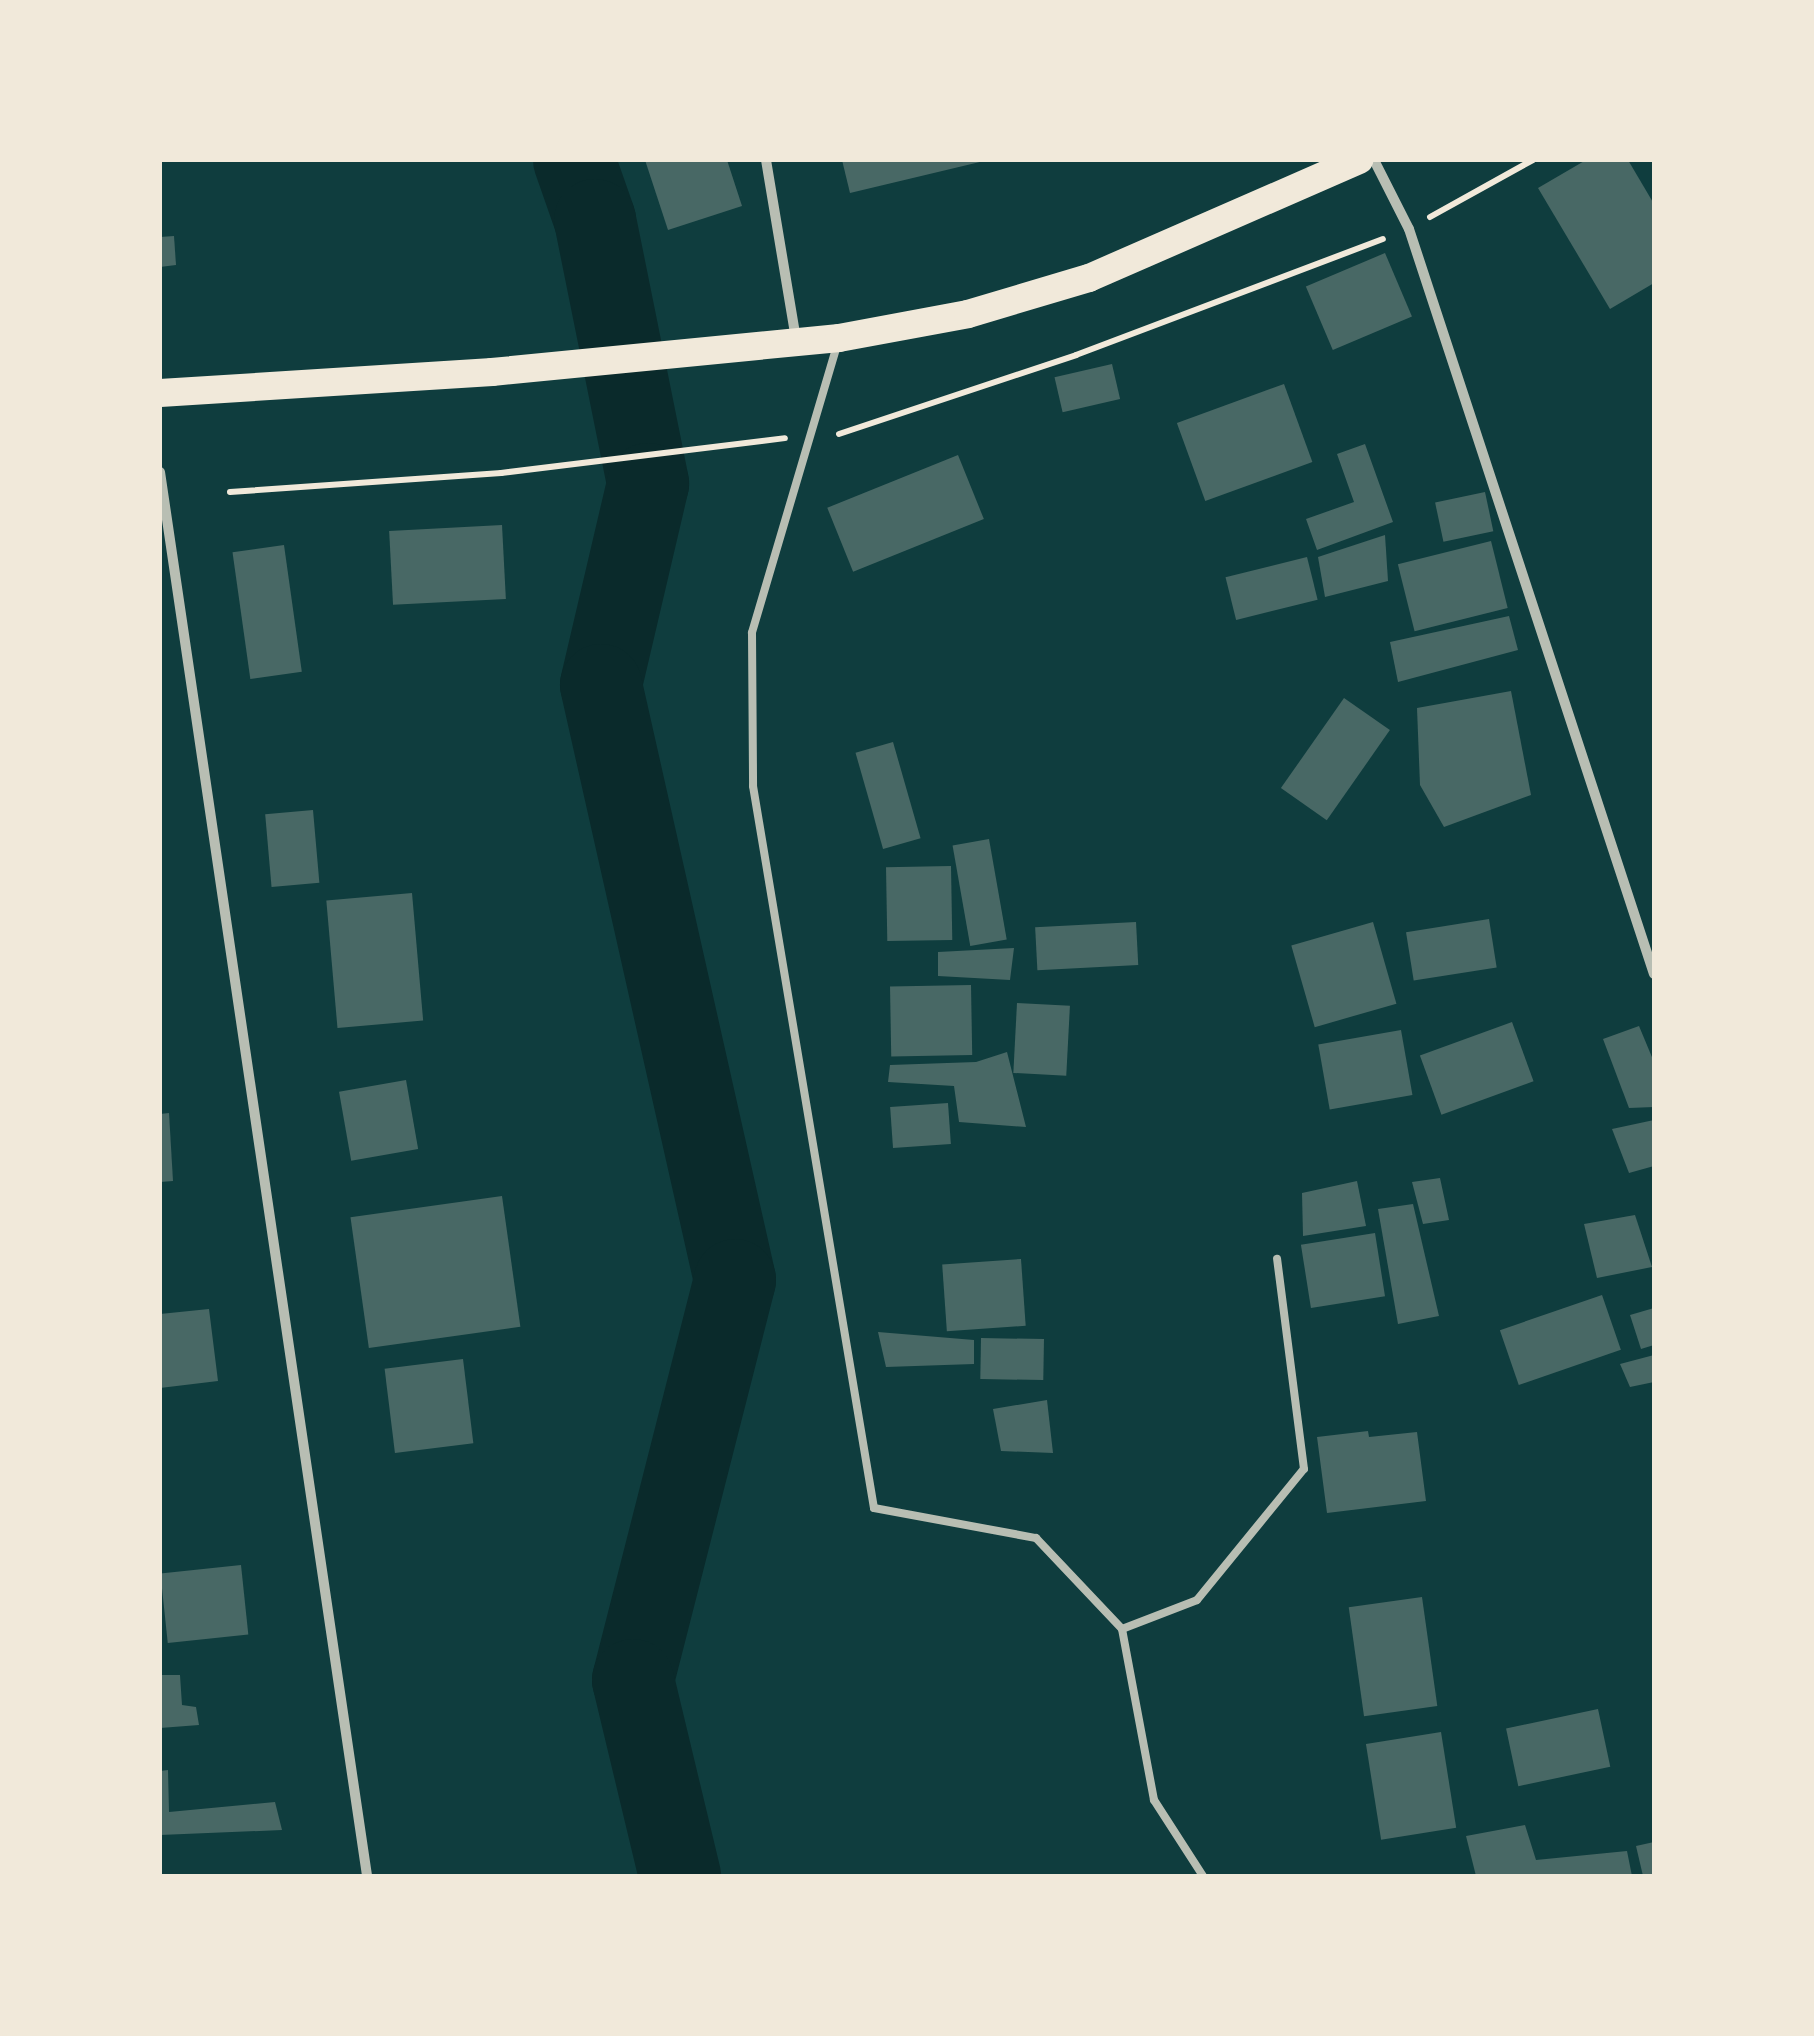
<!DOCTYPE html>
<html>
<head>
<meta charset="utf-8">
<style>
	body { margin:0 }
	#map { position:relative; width:1814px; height:2036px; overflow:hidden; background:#0f3d3e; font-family:Rubik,sans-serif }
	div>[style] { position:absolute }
	.river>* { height:82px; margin:-41px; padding:0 41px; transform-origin:41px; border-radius:41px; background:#0a2a2b }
	.building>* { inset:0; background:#486865; transform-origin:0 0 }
	.path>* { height:6px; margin:-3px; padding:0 3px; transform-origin:3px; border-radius:3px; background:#f1e9da }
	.service>* { height:8px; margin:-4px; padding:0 4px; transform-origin:4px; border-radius:4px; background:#b8beb3 }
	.minor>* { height:10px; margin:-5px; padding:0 5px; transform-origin:5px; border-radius:5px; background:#b8beb3 }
	.trunk>* { height:28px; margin:-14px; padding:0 14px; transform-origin:14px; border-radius:14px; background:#f1e9da }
	span { translate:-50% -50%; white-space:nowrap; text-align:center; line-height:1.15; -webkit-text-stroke:8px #f1e9da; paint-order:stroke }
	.frame { position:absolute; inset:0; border:162px solid #f1e9da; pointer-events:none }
</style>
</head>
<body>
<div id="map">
	<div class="river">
		<div style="left:574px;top:160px;width:64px;rotate:70.7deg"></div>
		<div style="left:595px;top:220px;width:269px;rotate:78.6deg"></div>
		<div style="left:648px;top:484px;width:206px;rotate:103.2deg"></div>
		<div style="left:601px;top:685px;width:610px;rotate:77.31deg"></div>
		<div style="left:735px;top:1280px;width:413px;rotate:104.3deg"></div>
		<div style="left:633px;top:1680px;width:202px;rotate:76.5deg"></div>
	</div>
	<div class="building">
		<div style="clip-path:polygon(645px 160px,727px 160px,742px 206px,668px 230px)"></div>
		<div style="clip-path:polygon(842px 160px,984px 160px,984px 161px,850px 193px)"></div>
		<div style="clip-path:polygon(1586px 160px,1628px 160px,1654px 204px,1654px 283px,1610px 309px,1538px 188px)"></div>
		<div style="clip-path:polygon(174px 236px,176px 265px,160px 267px,160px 237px)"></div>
		<div style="left:1385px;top:253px;width:69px;height:86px;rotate:67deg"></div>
		<div style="left:1112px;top:364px;width:36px;height:59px;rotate:77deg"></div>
		<div style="left:1284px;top:384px;width:83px;height:114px;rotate:70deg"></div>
		<div style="clip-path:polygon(1365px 444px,1393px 522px,1317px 550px,1306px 519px,1354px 502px,1337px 454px)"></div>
		<div style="left:958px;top:455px;width:69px;height:141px;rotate:68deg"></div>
		<div style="left:1485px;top:492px;width:40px;height:51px;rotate:78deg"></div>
		<div style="left:502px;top:525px;width:74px;height:113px;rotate:87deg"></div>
		<div style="clip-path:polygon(1385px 535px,1388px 581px,1325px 597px,1318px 557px)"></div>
		<div style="left:1491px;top:541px;width:69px;height:96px;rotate:76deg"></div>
		<div style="left:284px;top:545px;width:128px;height:52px;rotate:82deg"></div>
		<div style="left:1307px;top:557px;width:44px;height:84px;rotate:76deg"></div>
		<div style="clip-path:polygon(1509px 616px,1518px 650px,1398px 682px,1390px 642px)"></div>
		<div style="clip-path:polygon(1511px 691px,1531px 795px,1444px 827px,1420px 785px,1417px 708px)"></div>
		<div style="left:1344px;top:698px;width:56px;height:110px;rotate:35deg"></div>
		<div style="left:893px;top:742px;width:100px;height:39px;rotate:74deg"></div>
		<div style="left:313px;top:810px;width:73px;height:48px;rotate:85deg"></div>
		<div style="left:989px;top:839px;width:102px;height:37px;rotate:80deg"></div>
		<div style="left:951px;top:866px;width:74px;height:65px;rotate:89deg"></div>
		<div style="left:412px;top:893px;width:128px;height:86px;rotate:85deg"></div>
		<div style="left:1489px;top:919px;width:49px;height:84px;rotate:81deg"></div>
		<div style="left:1136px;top:922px;width:43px;height:101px;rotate:87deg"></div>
		<div style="left:1373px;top:922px;width:85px;height:85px;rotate:74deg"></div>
		<div style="clip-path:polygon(1014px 948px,1010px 980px,938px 976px,938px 952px)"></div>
		<div style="left:971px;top:985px;width:70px;height:81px;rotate:89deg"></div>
		<div style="left:1017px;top:1003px;width:53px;height:70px;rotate:3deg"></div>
		<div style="left:1512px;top:1022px;width:63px;height:98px;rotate:70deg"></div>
		<div style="clip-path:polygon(1639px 1026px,1654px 1062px,1654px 1107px,1629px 1108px,1603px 1039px)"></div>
		<div style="left:1401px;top:1030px;width:66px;height:84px;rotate:80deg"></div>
		<div style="clip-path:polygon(1007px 1052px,1026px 1127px,959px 1122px,954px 1086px,888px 1082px,890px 1065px,976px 1062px)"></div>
		<div style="left:406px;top:1080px;width:70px;height:68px;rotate:80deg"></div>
		<div style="left:948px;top:1103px;width:41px;height:58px;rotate:86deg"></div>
		<div style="clip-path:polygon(169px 1113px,173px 1181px,160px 1182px,160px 1114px)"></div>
		<div style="clip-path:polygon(1654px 1120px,1654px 1166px,1629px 1173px,1612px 1129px)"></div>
		<div style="clip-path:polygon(1440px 1178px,1449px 1220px,1423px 1224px,1412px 1182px)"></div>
		<div style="clip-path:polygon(1357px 1181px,1366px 1226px,1303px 1236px,1302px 1193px)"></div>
		<div style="left:502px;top:1196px;width:132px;height:153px;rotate:82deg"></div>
		<div style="clip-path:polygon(1413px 1204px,1439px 1316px,1398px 1324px,1378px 1209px)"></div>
		<div style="clip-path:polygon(1635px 1215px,1652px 1267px,1597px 1278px,1584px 1224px)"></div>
		<div style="left:1375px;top:1233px;width:64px;height:75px;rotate:81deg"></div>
		<div style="left:1021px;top:1259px;width:67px;height:79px;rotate:86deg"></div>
		<div style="left:1602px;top:1295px;width:58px;height:108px;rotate:71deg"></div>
		<div style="clip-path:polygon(1654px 1308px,1654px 1345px,1641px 1349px,1630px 1315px)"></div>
		<div style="clip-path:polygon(209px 1309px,218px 1381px,160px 1388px,160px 1314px)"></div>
		<div style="clip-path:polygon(878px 1332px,974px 1340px,974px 1364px,886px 1367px)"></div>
		<div style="left:981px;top:1338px;width:63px;height:41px;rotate:1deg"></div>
		<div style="clip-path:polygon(1654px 1355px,1654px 1382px,1630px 1387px,1620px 1364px)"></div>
		<div style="left:463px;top:1359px;width:85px;height:79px;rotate:83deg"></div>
		<div style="clip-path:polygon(1047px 1400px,1053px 1453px,1001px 1451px,993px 1409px)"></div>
		<div style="clip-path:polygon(1368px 1431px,1369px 1437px,1417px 1432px,1426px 1501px,1327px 1513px,1317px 1437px)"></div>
		<div style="left:241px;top:1565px;width:70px;height:81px;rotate:84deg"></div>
		<div style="left:1422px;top:1597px;width:110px;height:74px;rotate:82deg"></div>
		<div style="clip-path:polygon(160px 1675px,180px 1675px,182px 1705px,196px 1707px,199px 1725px,160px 1728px)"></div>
		<div style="left:1598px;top:1709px;width:59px;height:94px;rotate:78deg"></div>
		<div style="left:1441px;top:1732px;width:97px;height:76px;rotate:81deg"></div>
		<div style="clip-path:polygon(168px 1770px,169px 1812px,275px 1802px,282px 1830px,160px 1835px,160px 1771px)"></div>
		<div style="clip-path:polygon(1525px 1825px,1536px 1860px,1627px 1851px,1632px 1876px,1476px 1876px,1466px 1836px)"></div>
		<div style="clip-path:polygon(1654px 1842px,1654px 1876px,1643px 1876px,1636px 1846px)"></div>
	</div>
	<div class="path">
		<div style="left:1430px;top:217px;width:118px;rotate:-29deg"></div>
		<div style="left:839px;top:434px;width:250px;rotate:-18.4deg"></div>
		<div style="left:1076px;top:355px;width:328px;rotate:-20.7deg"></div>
		<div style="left:230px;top:492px;width:272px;rotate:-4deg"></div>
		<div style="left:501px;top:473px;width:286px;rotate:-7deg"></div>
	</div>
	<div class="service">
		<div style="left:838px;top:342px;width:303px;rotate:106.5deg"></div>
		<div style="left:752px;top:633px;width:153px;rotate:89.6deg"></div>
		<div style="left:753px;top:786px;width:732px;rotate:80.49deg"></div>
		<div style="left:874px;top:1508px;width:165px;rotate:10.5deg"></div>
		<div style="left:1036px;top:1538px;width:125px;rotate:46.6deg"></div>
		<div style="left:1122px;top:1629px;width:174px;rotate:79.4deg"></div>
		<div style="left:1154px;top:1800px;width:90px;rotate:57.2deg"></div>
		<div style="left:1122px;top:1629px;width:80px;rotate:-21.1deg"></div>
		<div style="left:1197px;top:1600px;width:169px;rotate:-50.8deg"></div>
		<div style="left:1304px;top:1469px;width:212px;rotate:-97.3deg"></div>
	</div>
	<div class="minor">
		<div style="left:766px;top:160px;width:182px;rotate:80.5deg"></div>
		<div style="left:1374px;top:160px;width:77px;rotate:63.1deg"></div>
		<div style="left:1409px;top:229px;width:784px;rotate:71.8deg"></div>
		<div style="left:160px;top:472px;width:1419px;rotate:81.61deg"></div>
	</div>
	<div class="trunk">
		<div style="left:160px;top:393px;width:333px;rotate:-3.6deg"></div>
		<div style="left:492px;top:372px;width:349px;rotate:-5.6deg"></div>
		<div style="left:839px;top:338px;width:131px;rotate:-10.5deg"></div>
		<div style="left:968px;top:314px;width:126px;rotate:-16.6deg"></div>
		<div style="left:1089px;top:278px;width:295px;rotate:-23.6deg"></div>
	</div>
	<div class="frame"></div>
</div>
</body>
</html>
